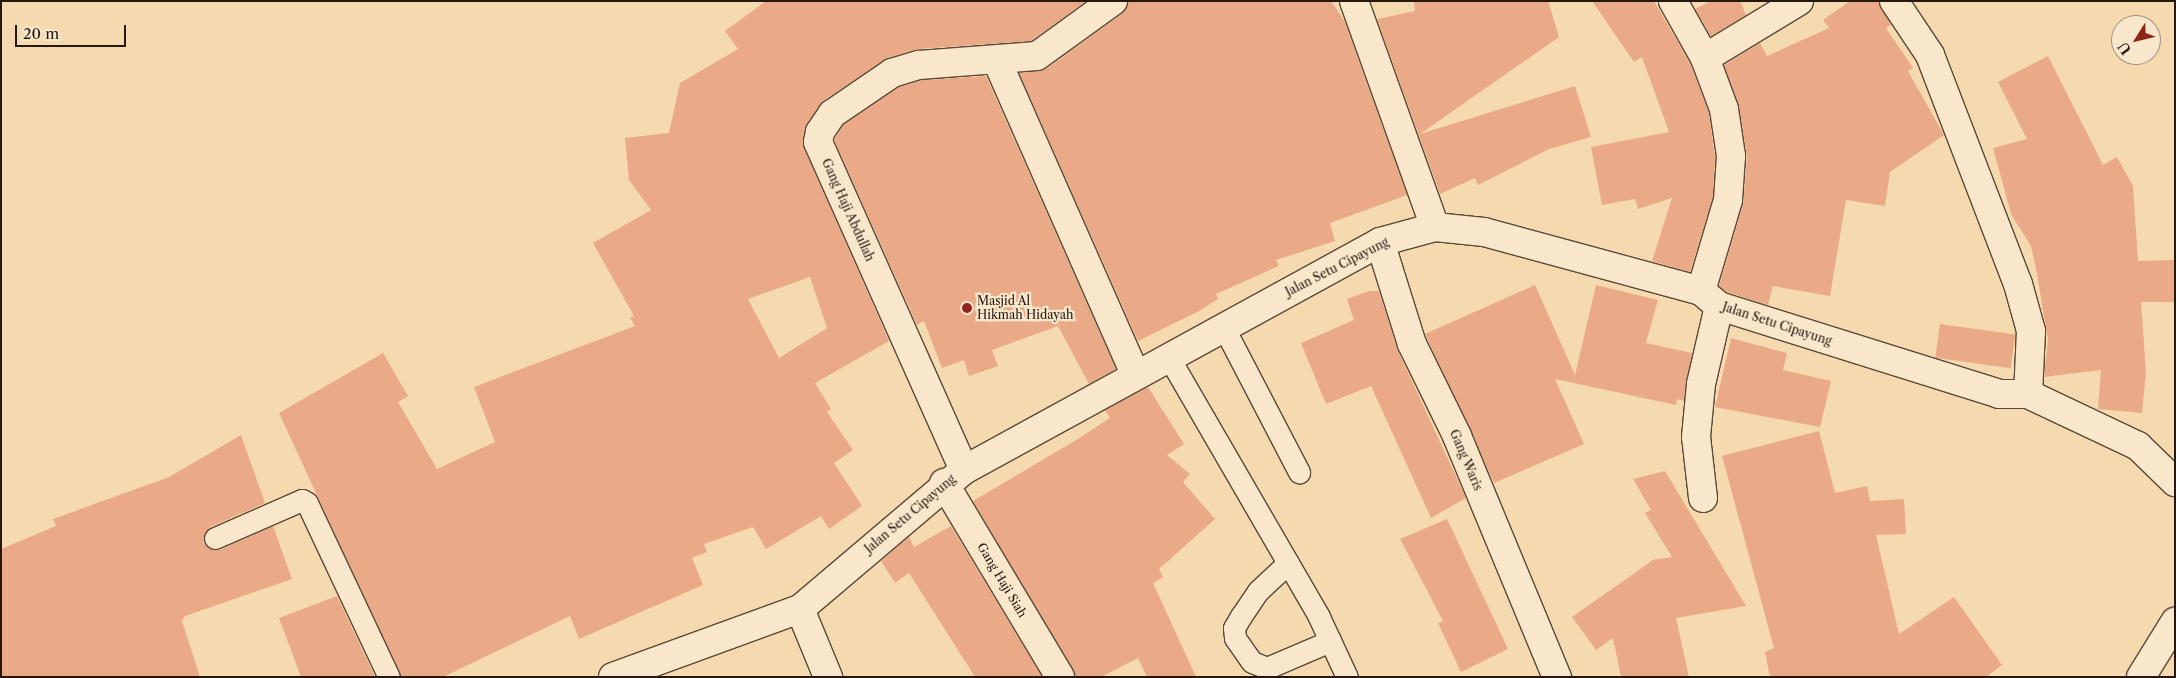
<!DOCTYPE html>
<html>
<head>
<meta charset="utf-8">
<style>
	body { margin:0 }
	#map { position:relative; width:2176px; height:678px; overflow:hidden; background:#f6daaf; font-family:"Libre Caslon Text",serif }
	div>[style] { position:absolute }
	.building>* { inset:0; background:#eaa987; transform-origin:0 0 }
	.roads { filter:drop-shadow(1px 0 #594838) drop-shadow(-1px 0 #594838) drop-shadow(0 1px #594838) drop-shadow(0 -1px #594838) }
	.service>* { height:21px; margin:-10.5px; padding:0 10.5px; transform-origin:10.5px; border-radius:10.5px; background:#f9e7cb }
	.minor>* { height:28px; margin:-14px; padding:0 14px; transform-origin:14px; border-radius:14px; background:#f9e7cb }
	.tertiary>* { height:28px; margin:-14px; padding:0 14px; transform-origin:14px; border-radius:14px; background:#f9e7cb }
	.dots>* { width:14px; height:14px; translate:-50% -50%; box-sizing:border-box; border:2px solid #f9e7cb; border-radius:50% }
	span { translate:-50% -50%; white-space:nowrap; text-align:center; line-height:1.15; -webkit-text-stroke:4.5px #f9e7cb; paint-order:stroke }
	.street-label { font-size:12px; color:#251811 }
	.poi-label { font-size:12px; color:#251811 }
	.left { translate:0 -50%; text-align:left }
	.frame { position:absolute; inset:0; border:2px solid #251811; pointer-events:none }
	.north { position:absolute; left:2111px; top:15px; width:50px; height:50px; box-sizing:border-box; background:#f9e7cb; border:1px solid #a49481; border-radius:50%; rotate:234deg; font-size:14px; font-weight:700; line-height:20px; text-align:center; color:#251811 }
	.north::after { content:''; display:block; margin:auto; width:18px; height:22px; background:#8f2418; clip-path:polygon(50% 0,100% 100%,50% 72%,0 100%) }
	.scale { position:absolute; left:15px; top:25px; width:111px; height:22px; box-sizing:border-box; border:2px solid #251811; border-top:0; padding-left:6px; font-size:15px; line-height:18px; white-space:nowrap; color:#251811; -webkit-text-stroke:4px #f9e7cb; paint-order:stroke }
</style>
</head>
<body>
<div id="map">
	<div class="building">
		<div style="clip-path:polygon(evenodd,766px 1px,1086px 1px,1031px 41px,918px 49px,887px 58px,823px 101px,807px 124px,804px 148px,889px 341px,815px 383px,831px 409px,827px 412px,853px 450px,834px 463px,862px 506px,829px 529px,821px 516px,766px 549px,753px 527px,704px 544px,707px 552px,692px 558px,703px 585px,579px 639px,570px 616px,443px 677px,401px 677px,279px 413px,383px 353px,408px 396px,398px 402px,437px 469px,495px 442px,474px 387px,635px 326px,630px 318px,634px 316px,593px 243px,651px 210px,629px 180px,625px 138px,669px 133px,680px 83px,738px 49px,725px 31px,766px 1px,810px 277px,827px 328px,779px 358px,748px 299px,810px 277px)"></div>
		<div style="clip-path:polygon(1128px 1px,1331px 1px,1345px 22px,1407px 195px,1330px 223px,1335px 241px,1276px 260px,1279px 266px,1216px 294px,1218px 299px,1199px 311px,1138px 341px,1019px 73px,1046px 69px,1122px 14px)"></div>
		<div style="clip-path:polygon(1414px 1px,1548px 1px,1559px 37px,1420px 134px,1575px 86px,1591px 137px,1549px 149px,1478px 185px,1475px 178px,1440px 194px,1377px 19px,1415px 11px)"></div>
		<div style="clip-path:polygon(1592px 1px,1654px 1px,1691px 65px,1709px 113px,1715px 157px,1713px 197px,1690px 272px,1652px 261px,1672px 198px,1638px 209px,1635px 199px,1602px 205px,1591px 147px,1669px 132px,1642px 57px,1634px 62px)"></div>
		<div style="clip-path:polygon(1711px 1px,1740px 1px,1746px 15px,1711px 36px,1695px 9px)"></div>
		<div style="clip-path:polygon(1850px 1px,1878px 1px,1891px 25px,1886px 28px,1913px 68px,1908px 71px,1944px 135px,1890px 172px,1885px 206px,1846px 200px,1830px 296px,1773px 286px,1768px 305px,1727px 292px,1719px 286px,1743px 204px,1747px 157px,1739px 107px,1724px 65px,1760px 43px,1767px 56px,1829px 28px,1823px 20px)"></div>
		<div style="clip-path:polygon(2048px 56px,2103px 165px,2117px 157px,2133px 186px,2138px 261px,2175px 260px,2175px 302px,2141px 302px,2146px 372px,2142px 413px,2098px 409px,2101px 370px,2044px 377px,2048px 340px,2037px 274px,2031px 246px,2011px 214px,1993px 148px,2027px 139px,1998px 82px)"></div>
		<div style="clip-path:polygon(986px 76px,1116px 369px,1089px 384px,1058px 326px,992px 350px,998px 366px,969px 376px,964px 360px,942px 368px,924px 321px,917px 325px,834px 140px,843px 125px,899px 87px,922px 80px)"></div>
		<div style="clip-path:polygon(1535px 285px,1575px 375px,1596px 285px,1658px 300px,1646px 343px,1692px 353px,1684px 401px,1677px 399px,1676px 405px,1555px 379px,1584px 444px,1494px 483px,1425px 334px)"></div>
		<div style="clip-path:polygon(1369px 291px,1379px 291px,1398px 351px,1466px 498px,1431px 518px,1371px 386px,1326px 404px,1301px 343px,1354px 320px,1347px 299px)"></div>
		<div style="left:1940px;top:324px;width:76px;height:34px;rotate:8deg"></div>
		<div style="clip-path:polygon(1731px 338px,1787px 353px,1783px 370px,1831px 381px,1820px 427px,1715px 407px)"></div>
		<div style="clip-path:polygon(1148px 387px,1184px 444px,1167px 455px,1190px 474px,1183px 482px,1215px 519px,1159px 569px,1163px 577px,1153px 583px,1196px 677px,1147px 677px,1138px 658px,1101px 677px,1076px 677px,973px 501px,1078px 439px,1110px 418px,1105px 410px)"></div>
		<div style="clip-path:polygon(1819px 431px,1835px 493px,1867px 486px,1870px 501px,1904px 499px,1906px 534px,1876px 535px,1899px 634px,1954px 597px,2002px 665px,1986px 677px,1770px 677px,1765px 652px,1774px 648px,1722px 456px)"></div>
		<div style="clip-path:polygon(241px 435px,265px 503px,210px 527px,203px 543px,220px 550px,273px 526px,292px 579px,185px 616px,182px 621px,200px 677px,1px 677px,1px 549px,56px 526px,53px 519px,169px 477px)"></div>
		<div style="clip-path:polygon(1665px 471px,1746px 606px,1676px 618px,1689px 677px,1621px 677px,1613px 638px,1596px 650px,1572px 617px,1653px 560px,1672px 557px,1645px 513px,1651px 510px,1633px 479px)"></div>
		<div style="clip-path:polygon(1447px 519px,1508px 649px,1461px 672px,1438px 623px,1443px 621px,1400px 539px)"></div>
		<div style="clip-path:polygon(951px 526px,1042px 677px,975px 677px,909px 573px,895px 583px,881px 561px,909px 537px,914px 547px)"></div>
		<div style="clip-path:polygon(337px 596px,375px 677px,301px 677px,279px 618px)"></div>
	</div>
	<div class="roads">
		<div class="service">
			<div style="left:1223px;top:326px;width:165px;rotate:62.5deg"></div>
			<div style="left:1168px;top:356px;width:302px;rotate:59.9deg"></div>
			<div style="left:1319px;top:617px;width:66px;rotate:65deg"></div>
			<div style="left:215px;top:538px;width:95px;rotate:-23.6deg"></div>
			<div style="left:302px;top:500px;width:6px;rotate:31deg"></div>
			<div style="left:307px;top:503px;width:192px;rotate:64.8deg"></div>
			<div style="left:1288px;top:563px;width:41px;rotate:137deg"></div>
			<div style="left:1258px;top:591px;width:30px;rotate:124deg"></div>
			<div style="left:1241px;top:616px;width:14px;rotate:120deg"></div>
			<div style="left:1234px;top:628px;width:10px;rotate:84deg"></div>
			<div style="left:1235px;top:638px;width:29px;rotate:55deg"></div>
			<div style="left:1252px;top:662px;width:16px;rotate:22deg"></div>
			<div style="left:1267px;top:668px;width:69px;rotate:-23.2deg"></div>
		</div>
		<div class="minor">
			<div style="left:1354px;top:1px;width:240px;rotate:70.3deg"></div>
			<div style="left:1673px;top:1px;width:65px;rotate:60.7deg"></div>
			<div style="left:1705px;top:58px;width:54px;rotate:69.6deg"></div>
			<div style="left:1724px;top:109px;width:48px;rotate:81.5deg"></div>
			<div style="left:1731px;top:156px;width:44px;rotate:93.9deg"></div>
			<div style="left:1728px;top:200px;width:95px;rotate:106.5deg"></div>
			<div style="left:1894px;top:1px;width:65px;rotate:56.3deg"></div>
			<div style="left:1930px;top:55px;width:245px;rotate:69deg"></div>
			<div style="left:2018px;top:284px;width:49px;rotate:74.5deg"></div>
			<div style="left:2031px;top:331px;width:63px;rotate:92.7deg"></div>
			<div style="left:1705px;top:58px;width:110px;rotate:-31.2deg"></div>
			<div style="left:997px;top:61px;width:342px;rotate:66.2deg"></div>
			<div style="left:1380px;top:242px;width:107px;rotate:72.6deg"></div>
			<div style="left:1412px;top:344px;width:102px;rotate:63.9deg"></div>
			<div style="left:1457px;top:436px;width:261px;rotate:67.5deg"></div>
			<div style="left:964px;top:470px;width:359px;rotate:-114deg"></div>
			<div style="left:818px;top:142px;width:10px;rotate:-79deg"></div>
			<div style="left:820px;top:132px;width:22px;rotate:-56deg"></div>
			<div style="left:832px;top:114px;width:73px;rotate:-34.3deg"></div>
			<div style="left:892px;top:73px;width:28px;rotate:-17deg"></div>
			<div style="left:919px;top:65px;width:118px;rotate:-4.4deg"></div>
			<div style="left:1037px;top:56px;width:94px;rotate:-35.9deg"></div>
			<div style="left:944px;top:483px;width:226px;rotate:59.1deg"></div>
			<div style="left:1703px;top:498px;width:61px;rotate:-96.5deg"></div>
			<div style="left:1696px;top:437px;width:53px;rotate:-84.6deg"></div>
			<div style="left:1701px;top:384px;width:80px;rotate:-77deg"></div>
			<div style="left:800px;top:609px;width:74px;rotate:67.6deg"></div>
			<div style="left:2141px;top:677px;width:65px;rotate:-58.3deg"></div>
		</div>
		<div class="tertiary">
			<div style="left:613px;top:677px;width:199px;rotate:-20deg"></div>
			<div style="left:800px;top:609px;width:215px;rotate:-40.3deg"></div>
			<div style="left:964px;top:470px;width:474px;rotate:-28.7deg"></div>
			<div style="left:1380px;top:242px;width:57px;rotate:-15.3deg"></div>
			<div style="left:1435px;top:227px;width:49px;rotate:5.8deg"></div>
			<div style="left:1484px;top:232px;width:225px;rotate:15.2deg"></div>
			<div style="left:1701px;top:291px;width:23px;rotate:40deg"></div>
			<div style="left:1719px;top:306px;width:294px;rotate:17.4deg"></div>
			<div style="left:1999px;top:394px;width:29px"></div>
			<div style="left:2028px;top:394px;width:122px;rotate:25.3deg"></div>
			<div style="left:2138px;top:446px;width:52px;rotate:44.2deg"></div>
		</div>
	</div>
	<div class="dots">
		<div style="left:967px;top:308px;background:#8f2418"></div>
	</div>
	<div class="street-label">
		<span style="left:848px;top:210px;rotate:66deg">Gang Haji Abdullah</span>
		<span style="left:1337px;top:267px;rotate:-27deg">Jalan Setu Cipayung</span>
		<span style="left:1777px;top:324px;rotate:18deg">Jalan Setu Cipayung</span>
		<span style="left:1466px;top:460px;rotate:67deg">Gang Waris</span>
		<span style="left:910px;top:514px;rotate:-40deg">Jalan Setu Cipayung</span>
		<span style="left:1002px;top:580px;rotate:59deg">Gang Haji Siah</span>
	</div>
	<div class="poi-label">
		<span class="left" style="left:977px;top:308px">Masjid Al<br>Hikmah Hidayah</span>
	</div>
	<div class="frame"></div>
	<div class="north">U</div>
	<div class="scale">20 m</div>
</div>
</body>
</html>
